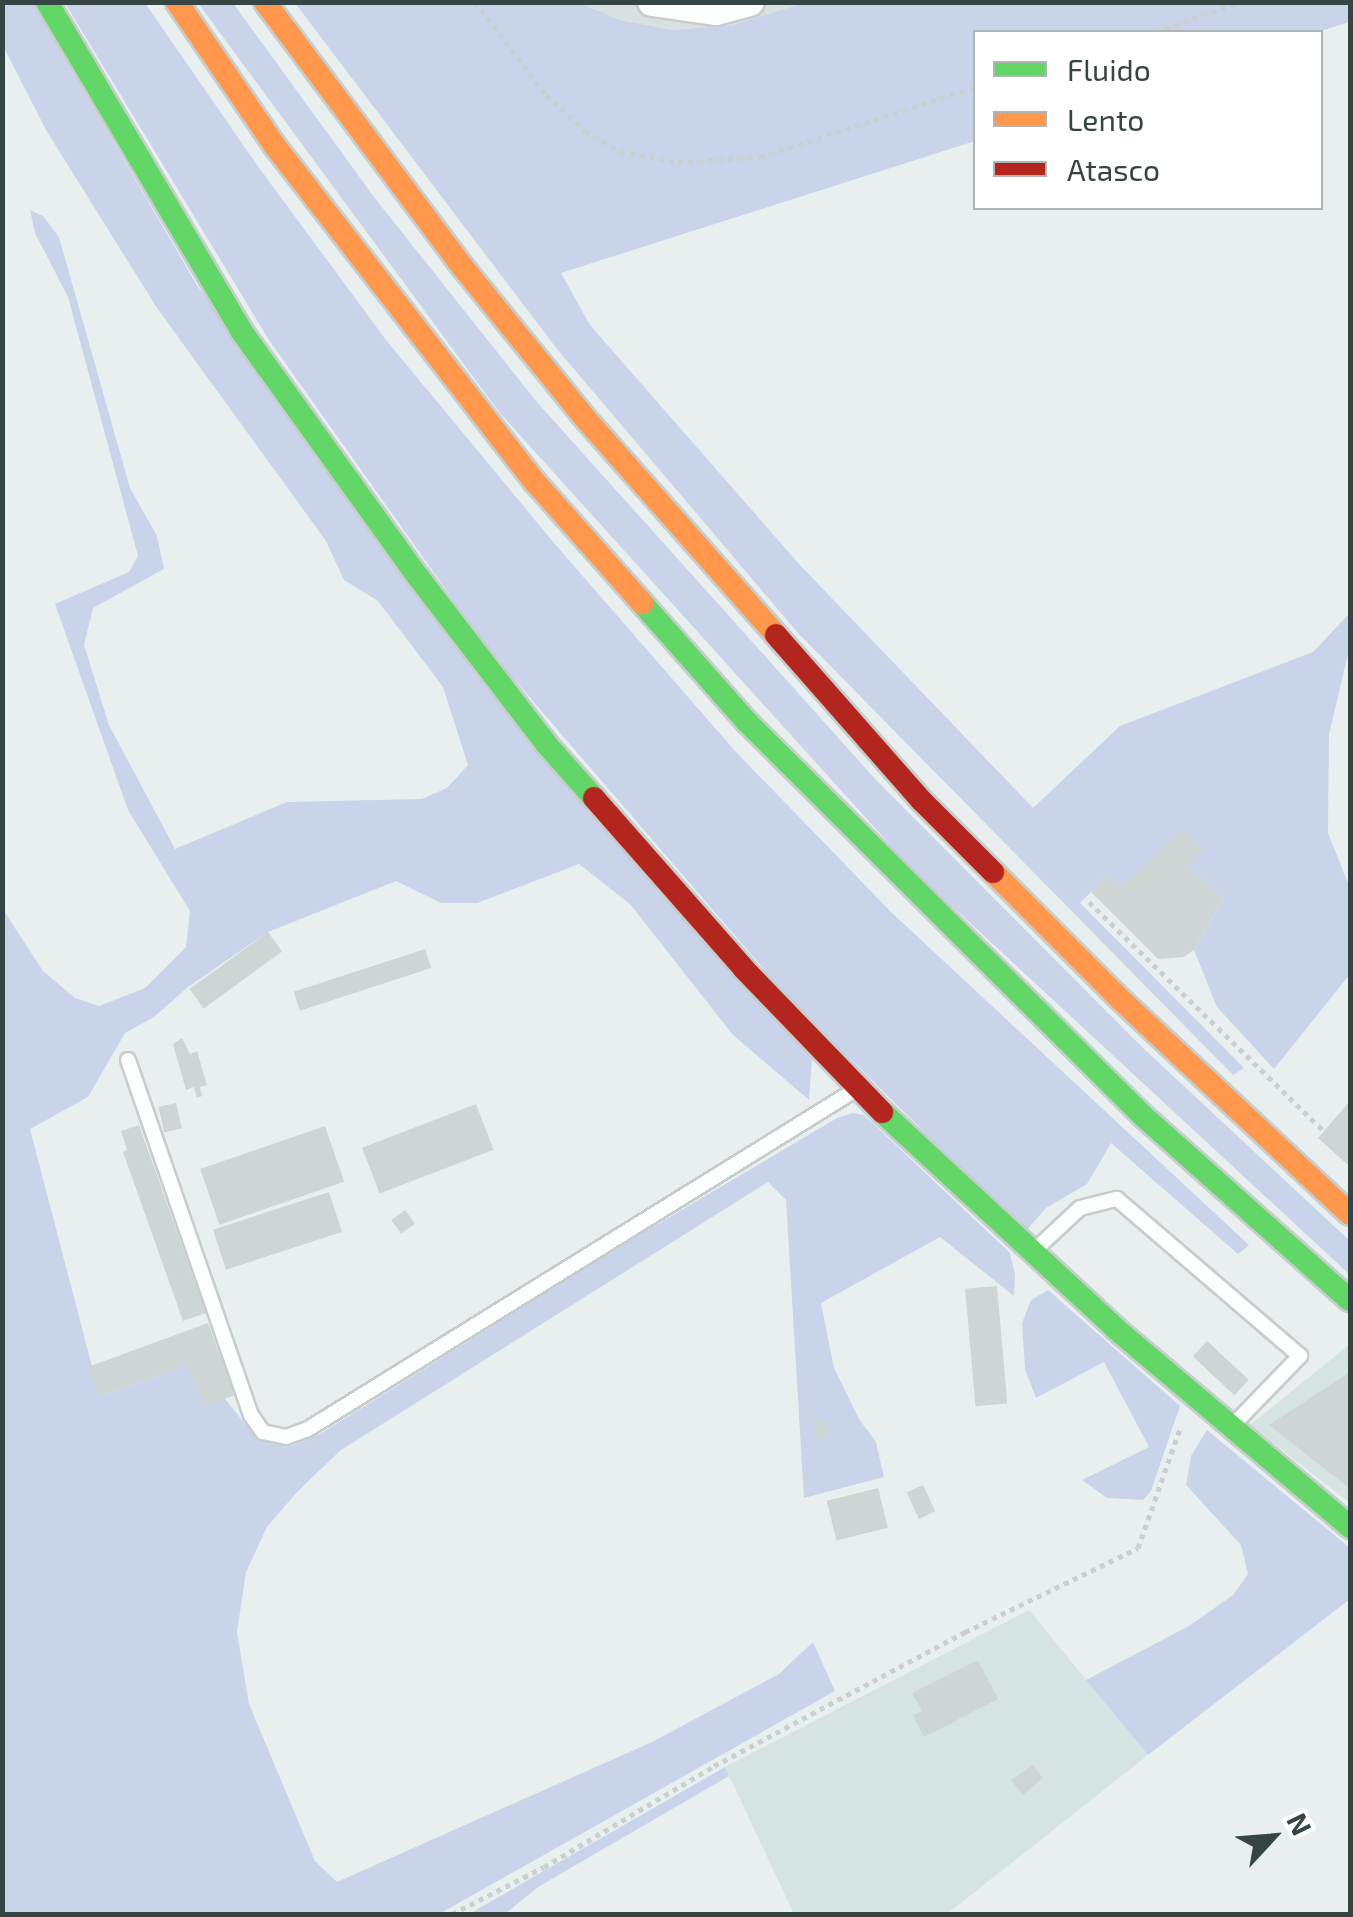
<!DOCTYPE html>
<html>
<head>
<meta charset="utf-8">
<style>
	body { margin:0 }
	#map { position:relative; width:1353px; height:1917px; overflow:hidden; background:#e9efef; font-family:"Exo 2",sans-serif }
	div>[style] { position:absolute }
	.residential>* { inset:0; background:#d6e3e3 }
	.industrial>* { inset:0; background:#d9e1e0 }
	.green>* { inset:0; background:#c9d4ea }
	.building>* { inset:0; background:#ced6d5; transform-origin:0 0 }
	.path>* { height:5px; margin-top:-2.5px; transform-origin:0; background:repeating-linear-gradient(90deg,#cad0cf 0 5px,transparent 0 10px) }
	.roads { filter:drop-shadow(2px 0 #c7cdcd) drop-shadow(-2px 0 #c7cdcd) drop-shadow(0 2px #c7cdcd) drop-shadow(0 -2px #c7cdcd) }
	.lane>* { height:14px; margin:-7px; padding:0 7px; transform-origin:7px; border-radius:7px; background:#fcfdfd }
	.street>* { height:28px; margin:-14px; padding:0 14px; transform-origin:14px; border-radius:14px; background:#fcfdfd }
	.fast>* { height:22px; margin:-11px; padding:0 11px; transform-origin:11px; border-radius:11px; background:#63d668 }
	.slow>* { height:22px; margin:-11px; padding:0 11px; transform-origin:11px; border-radius:11px; background:#ff974d }
	.jam>* { height:22px; margin:-11px; padding:0 11px; transform-origin:11px; border-radius:11px; background:#b3261e }
	span { translate:-50% -50%; white-space:nowrap; text-align:center; line-height:1.15; -webkit-text-stroke:8px #fff; paint-order:stroke }
	.frame { position:absolute; inset:0; border:5px solid #354543; pointer-events:none }
	.legend { position:absolute; left:973px; top:30px; width:350px; height:180px; box-sizing:border-box; background:#fff; border:2px solid #aeb5b4; margin:0; padding:12px 18px; list-style:none; font-size:30px; color:#354543 }
	.legend li { display:flex; align-items:center; gap:20px; height:50px }
	.legend b { width:50px; border:2px solid #aeb5b4 }
	.north { position:absolute; left:1223px; top:1787px; width:100px; height:100px; -webkit-text-stroke:8px #fff; paint-order:stroke; rotate:64deg; font-size:28px; font-weight:700; line-height:40px; text-align:center; color:#354543 }
	.north::after { content:''; display:block; margin:auto; width:35px; height:45px; background:#354543; clip-path:polygon(50% 0,100% 100%,50% 72%,0 100%) }
</style>
</head>
<body>
<div id="map">
	<div class="residential">
		<div style="clip-path:polygon(1350px 1344px,1350px 1503px,1250px 1425px)"></div>
		<div style="clip-path:polygon(1029px 1610px,1148px 1755px,947px 1914px,794px 1914px,725px 1767px)"></div>
	</div>
	<div class="industrial">
		<div style="clip-path:polygon(580px 3px,808px 3px,733px 25px,673px 30px,620px 20px)"></div>
	</div>
	<div class="green">
		<div style="clip-path:polygon(32px 2px,198px 287px,812px 1058px,809px 1100px,733px 1035px,630px 904px,579px 864px,477px 903px,441px 903px,396px 881px,268px 932px,188px 987px,154px 1017px,125px 1033px,88px 1097px,30px 1129px,100px 1397px,188px 1365px,225px 1399px,258px 1440px,291px 1446px,320px 1434px,624px 1244px,837px 1118px,853px 1113px,864px 1115px,1010px 1253px,1015px 1274px,1014px 1296px,940px 1237px,821px 1303px,834px 1368px,859px 1419px,876px 1442px,884px 1477px,804px 1498px,786px 1200px,768px 1182px,341px 1450px,298px 1491px,267px 1527px,246px 1572px,237px 1632px,249px 1704px,315px 1861px,337px 1882px,652px 1742px,779px 1674px,813px 1642px,835px 1691px,439px 1914px,3px 1914px,2px 908px,43px 971px,75px 998px,99px 1006px,145px 988px,186px 947px,190px 911px,128px 810px,55px 604px,129px 572px,138px 556px,68px 297px,35px 233px,30px 210px,43px 216px,59px 237px,130px 488px,157px 536px,164px 569px,93px 608px,84px 645px,109px 725px,175px 849px,287px 802px,422px 799px,447px 788px,468px 765px,443px 687px,378px 601px,344px 580px,326px 541px,157px 308px,46px 130px,3px 46px,3px 3px)"></div>
		<div style="clip-path:polygon(808px 2px,1350px 3px,1350px 22px,1317px 32px,976px 32px,975px 141px,561px 273px,590px 325px,799px 564px,1033px 808px,1120px 726px,1313px 652px,1350px 613px,1350px 645px,1329px 735px,1328px 833px,1350px 888px,1350px 974px,1274px 1069px,1217px 1007px,1194px 950px,1223px 899px,1188px 865px,1121px 887px,1108px 875px,1080px 903px,1244px 1068px,1233px 1075px,798px 633px,557px 349px,295px 3px,580px 3px,620px 20px,673px 30px,733px 25px)"></div>
		<div style="clip-path:polygon(65px 3px,145px 3px,257px 165px,386px 340px,554px 543px,735px 751px,891px 912px,1249px 1245px,1238px 1254px,1111px 1143px,1087px 1184px,1046px 1208px,1025px 1232px,787px 996px,488px 649px,269px 340px)"></div>
		<div style="clip-path:polygon(198px 3px,233px 3px,374px 197px,536px 401px,877px 781px,1143px 1048px,1350px 1241px,1350px 1275px,913px 870px,499px 412px)"></div>
		<div style="clip-path:polygon(1048px 1290px,1180px 1406px,1151px 1491px,1143px 1500px,1107px 1498px,1082px 1480px,1149px 1447px,1104px 1362px,1036px 1398px,1025px 1369px,1022px 1323px,1031px 1300px)"></div>
		<div style="clip-path:polygon(1207px 1430px,1350px 1548px,1350px 1599px,1148px 1755px,1086px 1680px,1189px 1626px,1233px 1595px,1248px 1574px,1241px 1545px,1186px 1485px,1191px 1456px)"></div>
		<div style="clip-path:polygon(725px 1767px,729px 1776px,538px 1887px,505px 1914px,469px 1914px)"></div>
	</div>
	<div class="building">
		<div style="clip-path:polygon(1183px 828px,1204px 850px,1188px 865px,1223px 899px,1194px 950px,1184px 957px,1158px 959px,1091px 892px,1109px 874px,1121px 887px)"></div>
		<div style="left:268px;top:932px;width:24px;height:97px;rotate:54deg"></div>
		<div style="left:425px;top:949px;width:20px;height:138px;rotate:72deg"></div>
		<div style="clip-path:polygon(182px 1038px,190px 1054px,197px 1051px,207px 1085px,200px 1087px,202px 1096px,197px 1098px,194px 1087px,186px 1090px,173px 1044px)"></div>
		<div style="clip-path:polygon(1350px 1101px,1350px 1167px,1318px 1138px)"></div>
		<div style="left:176px;top:1103px;width:26px;height:18px;rotate:77deg"></div>
		<div style="left:476px;top:1104px;width:49px;height:122px;rotate:69deg"></div>
		<div style="clip-path:polygon(139px 1125px,206px 1313px,183px 1321px,123px 1152px,127px 1150px,121px 1131px)"></div>
		<div style="left:325px;top:1126px;width:59px;height:132px;rotate:71deg"></div>
		<div style="left:329px;top:1192px;width:42px;height:122px;rotate:72deg"></div>
		<div style="left:405px;top:1210px;width:17px;height:17px;rotate:54deg"></div>
		<div style="left:997px;top:1286px;width:118px;height:32px;rotate:85deg"></div>
		<div style="clip-path:polygon(208px 1323px,235px 1395px,204px 1407px,188px 1365px,100px 1397px,88px 1367px)"></div>
		<div style="left:1207px;top:1341px;width:57px;height:21px;rotate:43deg"></div>
		<div style="clip-path:polygon(1350px 1372px,1350px 1489px,1269px 1425px)"></div>
		<div style="left:827px;top:1419px;width:19px;height:13px;rotate:87deg"></div>
		<div style="left:923px;top:1485px;width:29px;height:18px;rotate:65deg"></div>
		<div style="left:878px;top:1488px;width:41px;height:53px;rotate:76deg"></div>
		<div style="clip-path:polygon(978px 1660px,998px 1699px,924px 1737px,913px 1715px,922px 1711px,912px 1693px)"></div>
		<div style="clip-path:polygon(1033px 1765px,1043px 1778px,1023px 1795px,1011px 1780px)"></div>
	</div>
	<div class="path">
		<div style="left:475px;top:2px;width:117px;rotate:52.6deg"></div>
		<div style="left:546px;top:95px;width:53px;rotate:42.7deg"></div>
		<div style="left:585px;top:131px;width:41px;rotate:31deg"></div>
		<div style="left:620px;top:152px;width:59px;rotate:9.8deg"></div>
		<div style="left:678px;top:162px;width:82px;rotate:-3.5deg"></div>
		<div style="left:760px;top:157px;width:227px;rotate:-18deg"></div>
		<div style="left:1155px;top:32px;width:90px;rotate:-19.4deg"></div>
		<div style="left:1089px;top:902px;width:328px;rotate:44.3deg"></div>
		<div style="left:452px;top:1914px;width:103px;rotate:-27.1deg"></div>
		<div style="left:544px;top:1867px;width:198px;rotate:-30.7deg"></div>
		<div style="left:714px;top:1766px;width:285px;rotate:-28.1deg"></div>
		<div style="left:965px;top:1632px;width:192px;rotate:-25.9deg"></div>
		<div style="left:1138px;top:1548px;width:129px;rotate:-70.6deg"></div>
	</div>
	<div class="roads">
		<div class="lane">
			<div style="left:128px;top:1060px;width:376px;rotate:70.9deg"></div>
			<div style="left:251px;top:1415px;width:21px;rotate:55deg"></div>
			<div style="left:263px;top:1432px;width:24px;rotate:12deg"></div>
			<div style="left:286px;top:1437px;width:23px;rotate:-20deg"></div>
			<div style="left:308px;top:1429px;width:640px;rotate:-31.78deg"></div>
			<div style="left:1036px;top:1249px;width:60px;rotate:-43deg"></div>
			<div style="left:1080px;top:1208px;width:38px;rotate:-14deg"></div>
			<div style="left:1117px;top:1199px;width:241px;rotate:40.6deg"></div>
			<div style="left:1300px;top:1356px;width:95px;rotate:134.1deg"></div>
		</div>
		<div class="street">
			<div style="left:652px;top:2px;width:65px;rotate:8deg"></div>
			<div style="left:716px;top:11px;width:35px;rotate:-15deg"></div>
		</div>
		<div class="fast">
			<div style="left:47px;top:2px;width:383px;rotate:59.4deg"></div>
			<div style="left:242px;top:332px;width:303px;rotate:54.3deg"></div>
			<div style="left:419px;top:578px;width:210px;rotate:52.5deg"></div>
			<div style="left:547px;top:745px;width:71px;rotate:48.4deg"></div>
			<div style="left:642px;top:603px;width:157px;rotate:48.6deg"></div>
			<div style="left:746px;top:721px;width:559px;rotate:44.85deg"></div>
			<div style="left:1142px;top:1115px;width:278px;rotate:41.7deg"></div>
			<div style="left:882px;top:1112px;width:319px;rotate:42.8deg"></div>
			<div style="left:1116px;top:1329px;width:307px;rotate:40.2deg"></div>
		</div>
		<div class="slow">
			<div style="left:177px;top:2px;width:174px;rotate:55.8deg"></div>
			<div style="left:275px;top:146px;width:425px;rotate:52.3deg"></div>
			<div style="left:535px;top:482px;width:162px;rotate:48.5deg"></div>
			<div style="left:265px;top:2px;width:322px;rotate:53.3deg"></div>
			<div style="left:457px;top:260px;width:202px;rotate:51deg"></div>
			<div style="left:584px;top:417px;width:290px;rotate:48.6deg"></div>
			<div style="left:993px;top:872px;width:180px;rotate:45deg"></div>
			<div style="left:1120px;top:999px;width:315px;rotate:43.1deg"></div>
		</div>
		<div class="jam">
			<div style="left:776px;top:635px;width:220px;rotate:48.7deg"></div>
			<div style="left:921px;top:800px;width:102px;rotate:45deg"></div>
			<div style="left:594px;top:798px;width:227px;rotate:48.7deg"></div>
			<div style="left:744px;top:969px;width:199px;rotate:46deg"></div>
		</div>
	</div>
	<div class="frame"></div>
	<ul class="legend">
	<li><b style="height:12px;background:#63d668"></b>Fluido</li>
	<li><b style="height:12px;background:#ff974d"></b>Lento</li>
	<li><b style="height:12px;background:#b3261e"></b>Atasco</li>
	</ul>
	<div class="north">N</div>
</div>
</body>
</html>
